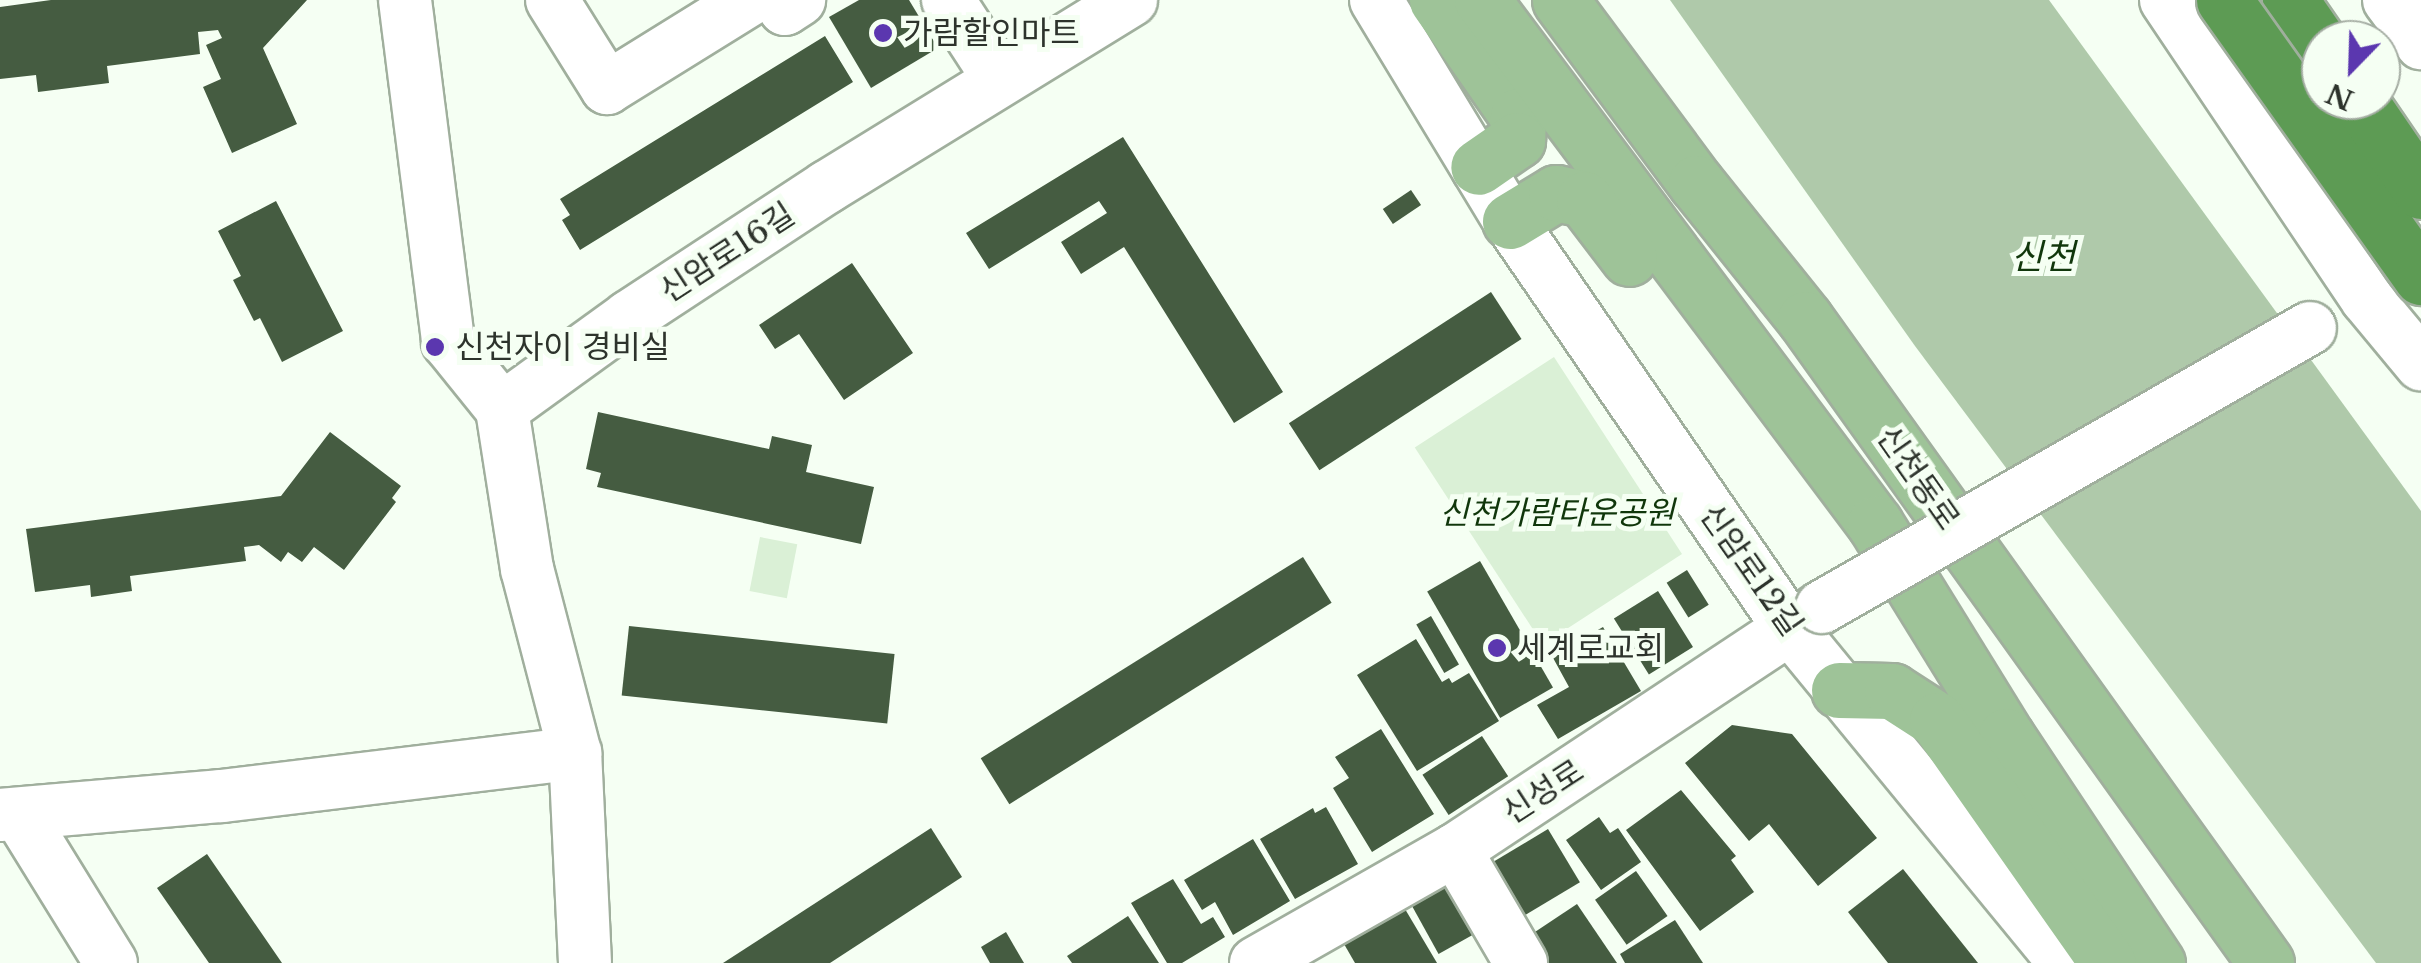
<!DOCTYPE html>
<html>
<head>
<meta charset="utf-8">
<style>
	body { margin:0 }
	#map { position:relative; width:2421px; height:963px; overflow:hidden; background:#f5fff3; font-family:"Libre Baskerville","Noto Sans KR",serif }
	div>[style] { position:absolute }
	.green>* { inset:0; background:#daf0d6; transform-origin:0 0 }
	.water>* { inset:0; background:#afc9aa }
	.building>* { inset:0; background:#455c41; transform-origin:0 0 }
	.roads { filter:drop-shadow(2px 0 #a0af9d) drop-shadow(-2px 0 #a0af9d) drop-shadow(0 2px #a0af9d) drop-shadow(0 -2px #a0af9d) }
	.minor>* { height:52px; margin:-26px; padding:0 26px; transform-origin:26px; border-radius:26px; background:#fff }
	.major>* { height:55px; margin:-27.5px; padding:0 27.5px; transform-origin:27.5px; border-radius:27.5px; background:#9ec398 }
	.highway>* { height:55px; margin:-27.5px; padding:0 27.5px; transform-origin:27.5px; border-radius:27.5px; background:#5d9b54 }
	.bridges { filter:drop-shadow(2px 0 #a0af9d) drop-shadow(-2px 0 #a0af9d) drop-shadow(0 2px #a0af9d) drop-shadow(0 -2px #a0af9d) }
	.minor-bridge>* { height:52px; margin:-26px; padding:0 26px; transform-origin:26px; border-radius:26px; background:#fff }
	.highway-bridge>* { height:55px; margin:-27.5px; padding:0 27.5px; transform-origin:27.5px; border-radius:27.5px; background:#5d9b54 }
	.dots>* { width:28px; height:28px; translate:-50% -50%; box-sizing:border-box; border:5px solid #f5fff3; border-radius:50% }
	span { translate:-50% -50%; white-space:nowrap; text-align:center; line-height:1.15; -webkit-text-stroke:10px #f5fff3; paint-order:stroke }
	.poi-label { font-size:32px; color:#2d332c }
	.left { translate:0 -50%; text-align:left }
	.street-label { font-size:32px; color:#2d332c }
	.park-label { font-size:32px; color:#10360b; font-style:italic }
	.water-label { font-size:35px; color:#11370c; font-style:italic }
	.north { position:absolute; left:2301px; top:20px; width:100px; height:100px; box-sizing:border-box; background:#f5fff3; border:2px solid #a5ada3; border-radius:50%; rotate:203deg; font-size:28px; font-weight:700; line-height:40px; text-align:center; color:#2d332c }
	.north::after { content:''; display:block; margin:auto; width:35px; height:45px; background:#5b37af; clip-path:polygon(50% 0,100% 100%,50% 72%,0 100%) }
</style>
</head>
<body>
<div id="map">
	<div class="green">
		<div style="left:1554px;top:357px;width:235px;height:166px;rotate:57deg"></div>
		<div style="left:760px;top:537px;width:38px;height:55px;rotate:11deg"></div>
	</div>
	<div class="water">
		<div style="clip-path:polygon(1670px 0,2049px 0,2421px 511px,2421px 963px,2376px 963px,1915px 346px)"></div>
	</div>
	<div class="building">
		<div style="clip-path:polygon(51px 0,307px 0,263px 48px,297px 124px,232px 153px,203px 87px,221px 79px,206px 45px,222px 38px,218px 30px,198px 32px,200px 54px,107px 66px,109px 83px,38px 92px,36px 75px,0 79px,0 7px)"></div>
		<div style="clip-path:polygon(859px 0,909px 0,938px 48px,871px 88px,829px 17px)"></div>
		<div style="clip-path:polygon(825px 36px,853px 82px,580px 250px,562px 220px,570px 215px,560px 199px)"></div>
		<div style="clip-path:polygon(1123px 137px,1283px 392px,1234px 423px,1124px 247px,1081px 274px,1061px 242px,1107px 213px,1099px 201px,989px 269px,966px 233px)"></div>
		<div style="left:1411px;top:190px;width:18px;height:34px;rotate:56deg"></div>
		<div style="clip-path:polygon(276px 201px,343px 331px,282px 362px,260px 318px,254px 321px,233px 280px,241px 276px,218px 231px)"></div>
		<div style="clip-path:polygon(852px 263px,913px 353px,844px 400px,799px 334px,775px 349px,759px 325px)"></div>
		<div style="left:1491px;top:292px;width:56px;height:241px;rotate:57deg"></div>
		<div style="clip-path:polygon(598px 412px,769px 449px,772px 436px,812px 445px,806px 472px,874px 487px,861px 544px,597px 487px,601px 473px,586px 469px)"></div>
		<div style="clip-path:polygon(330px 432px,401px 486px,392px 498px,396px 502px,344px 570px,314px 547px,302px 562px,288px 552px,281px 562px,259px 545px,244px 547px,246px 561px,130px 576px,132px 591px,91px 597px,90px 585px,35px 592px,26px 529px,281px 496px)"></div>
		<div style="left:1303px;top:557px;width:54px;height:380px;rotate:58deg"></div>
		<div style="left:1480px;top:561px;width:146px;height:61px;rotate:60deg"></div>
		<div style="left:1687px;top:570px;width:41px;height:24px;rotate:58deg"></div>
		<div style="left:1658px;top:591px;width:66px;height:52px;rotate:58deg"></div>
		<div style="left:1431px;top:616px;width:56px;height:17px;rotate:60deg"></div>
		<div style="left:629px;top:626px;width:267px;height:70px;rotate:6deg"></div>
		<div style="clip-path:polygon(1603px 627px,1641px 691px,1558px 739px,1537px 705px,1569px 687px,1552px 656px)"></div>
		<div style="clip-path:polygon(1416px 639px,1442px 682px,1449px 678px,1452px 683px,1469px 673px,1499px 721px,1417px 771px,1357px 675px)"></div>
		<div style="clip-path:polygon(1732px 725px,1792px 734px,1877px 838px,1818px 886px,1769px 824px,1749px 841px,1685px 763px)"></div>
		<div style="clip-path:polygon(1381px 729px,1434px 814px,1372px 852px,1333px 788px,1349px 778px,1335px 757px)"></div>
		<div style="left:1482px;top:736px;width:48px;height:71px;rotate:57deg"></div>
		<div style="clip-path:polygon(1681px 790px,1736px 856px,1731px 860px,1754px 892px,1700px 931px,1626px 830px)"></div>
		<div style="clip-path:polygon(1326px 807px,1358px 864px,1295px 899px,1260px 839px,1313px 808px,1315px 813px)"></div>
		<div style="clip-path:polygon(1599px 817px,1610px 833px,1618px 828px,1641px 862px,1601px 890px,1566px 840px)"></div>
		<div style="clip-path:polygon(931px 828px,962px 877px,830px 963px,723px 963px)"></div>
		<div style="left:1548px;top:829px;width:62px;height:70px;rotate:59deg"></div>
		<div style="clip-path:polygon(1253px 839px,1290px 901px,1233px 935px,1215px 902px,1202px 910px,1184px 880px)"></div>
		<div style="clip-path:polygon(207px 854px,282px 963px,209px 963px,157px 888px)"></div>
		<div style="clip-path:polygon(1903px 869px,1978px 963px,1888px 963px,1848px 912px)"></div>
		<div style="left:1636px;top:871px;width:55px;height:50px;rotate:55deg"></div>
		<div style="clip-path:polygon(1173px 879px,1201px 924px,1213px 917px,1225px 937px,1182px 963px,1167px 963px,1131px 903px)"></div>
		<div style="left:1453px;top:883px;width:55px;height:47px;rotate:61deg"></div>
		<div style="clip-path:polygon(1577px 904px,1617px 963px,1547px 963px,1523px 940px)"></div>
		<div style="clip-path:polygon(1405px 909px,1437px 963px,1355px 963px,1344px 944px)"></div>
		<div style="clip-path:polygon(1128px 916px,1159px 963px,1072px 963px,1067px 956px)"></div>
		<div style="clip-path:polygon(1675px 920px,1703px 963px,1625px 963px,1620px 954px)"></div>
		<div style="clip-path:polygon(1006px 932px,1024px 963px,990px 963px,981px 947px)"></div>
	</div>
	<div class="roads">
		<div class="minor">
			<div style="left:405px;top:0;width:345px;rotate:82.8deg"></div>
			<div style="left:448px;top:342px;width:86px;rotate:51.1deg"></div>
			<div style="left:552px;top:0;width:104px;rotate:58deg"></div>
			<div style="left:607px;top:88px;width:167px;rotate:-31.8deg"></div>
			<div style="left:780px;top:0;width:10px;rotate:61deg"></div>
			<div style="left:785px;top:9px;width:17px;rotate:-33deg"></div>
			<div style="left:948px;top:0;width:95px;rotate:57deg"></div>
			<div style="left:1376px;top:0;width:258px;rotate:58.8deg"></div>
			<div style="left:1510px;top:221px;width:494px;rotate:55.5deg"></div>
			<div style="left:1790px;top:628px;width:433px;rotate:50.6deg"></div>
			<div style="left:2166px;top:0;width:360px;rotate:56.1deg"></div>
			<div style="left:2367px;top:299px;width:85px;rotate:50.3deg"></div>
			<div style="left:2389px;top:0;width:54px;rotate:53.3deg"></div>
			<div style="left:19px;top:814px;width:175px;rotate:58.3deg"></div>
			<div style="left:0;top:815px;width:223px;rotate:-4.9deg"></div>
			<div style="left:222px;top:796px;width:356px;rotate:-6.9deg"></div>
			<div style="left:1455px;top:850px;width:131px;rotate:59.7deg"></div>
			<div style="left:585px;top:963px;width:210px;rotate:-92.7deg"></div>
			<div style="left:575px;top:753px;width:190px;rotate:-104.6deg"></div>
			<div style="left:527px;top:569px;width:162px;rotate:-98.9deg"></div>
			<div style="left:502px;top:409px;width:157px;rotate:-35.9deg"></div>
			<div style="left:629px;top:317px;width:237px;rotate:-33.3deg"></div>
			<div style="left:827px;top:187px;width:357px;rotate:-31.6deg"></div>
			<div style="left:1256px;top:963px;width:229px;rotate:-29.6deg"></div>
			<div style="left:1455px;top:850px;width:438px;rotate:-33.5deg"></div>
		</div>
		<div class="major">
			<div style="left:1437px;top:0;width:141px;rotate:55.1deg"></div>
			<div style="left:1518px;top:116px;width:24px;rotate:92deg"></div>
			<div style="left:1517px;top:140px;width:47px;rotate:145.3deg"></div>
			<div style="left:1482px;top:0;width:655px;rotate:53.13deg"></div>
			<div style="left:1875px;top:524px;width:249px;rotate:58.3deg"></div>
			<div style="left:2006px;top:736px;width:273px;rotate:56.4deg"></div>
			<div style="left:1560px;top:0;width:228px;rotate:53.4deg"></div>
			<div style="left:1696px;top:183px;width:174px;rotate:51.3deg"></div>
			<div style="left:1805px;top:319px;width:792px;rotate:54.4deg"></div>
			<div style="left:1510px;top:221px;width:54px;rotate:-31.3deg"></div>
			<div style="left:1556px;top:193px;width:29px;rotate:12deg"></div>
			<div style="left:1584px;top:199px;width:74px;rotate:52.7deg"></div>
			<div style="left:1839px;top:690px;width:53px;rotate:1.1deg"></div>
			<div style="left:1892px;top:691px;width:54px;rotate:32.8deg"></div>
			<div style="left:1937px;top:720px;width:297px;rotate:54.9deg"></div>
		</div>
		<div class="highway">
			<div style="left:2290px;top:0;width:55px;rotate:55.4deg"></div>
		</div>
	</div>
	<div class="bridges">
		<div class="minor-bridge">
			<div style="left:1822px;top:607px;width:562px;rotate:-29.76deg"></div>
		</div>
		<div class="highway-bridge">
			<div style="left:2224px;top:0;width:340px;rotate:54.6deg"></div>
			<div style="left:2359px;top:100px;width:110px;rotate:55.7deg"></div>
		</div>
	</div>
	<div class="dots">
		<div style="left:883px;top:33px;background:#5b37af"></div>
		<div style="left:435px;top:347px;background:#5b37af"></div>
		<div style="left:1497px;top:648px;background:#5b37af"></div>
	</div>
	<div class="poi-label">
		<span class="left" style="left:903px;top:33px">가람할인마트</span>
		<span class="left" style="left:455px;top:347px">신천자이 경비실</span>
		<span class="left" style="left:1517px;top:648px">세계로교회</span>
	</div>
	<div class="street-label">
		<span style="left:727px;top:253px;rotate:-33deg">신암로16길</span>
		<span style="left:1918px;top:478px;rotate:55deg">신천동로</span>
		<span style="left:1751px;top:570px;rotate:55deg">신암로12길</span>
		<span style="left:1543px;top:792px;rotate:-33deg">신성로</span>
	</div>
	<div class="park-label">
		<span style="left:1557px;top:513px">신천가람타운공원</span>
	</div>
	<div class="water-label">
		<span style="left:2043px;top:257px">신천</span>
	</div>
	<div class="north">N</div>
</div>
</body>
</html>
